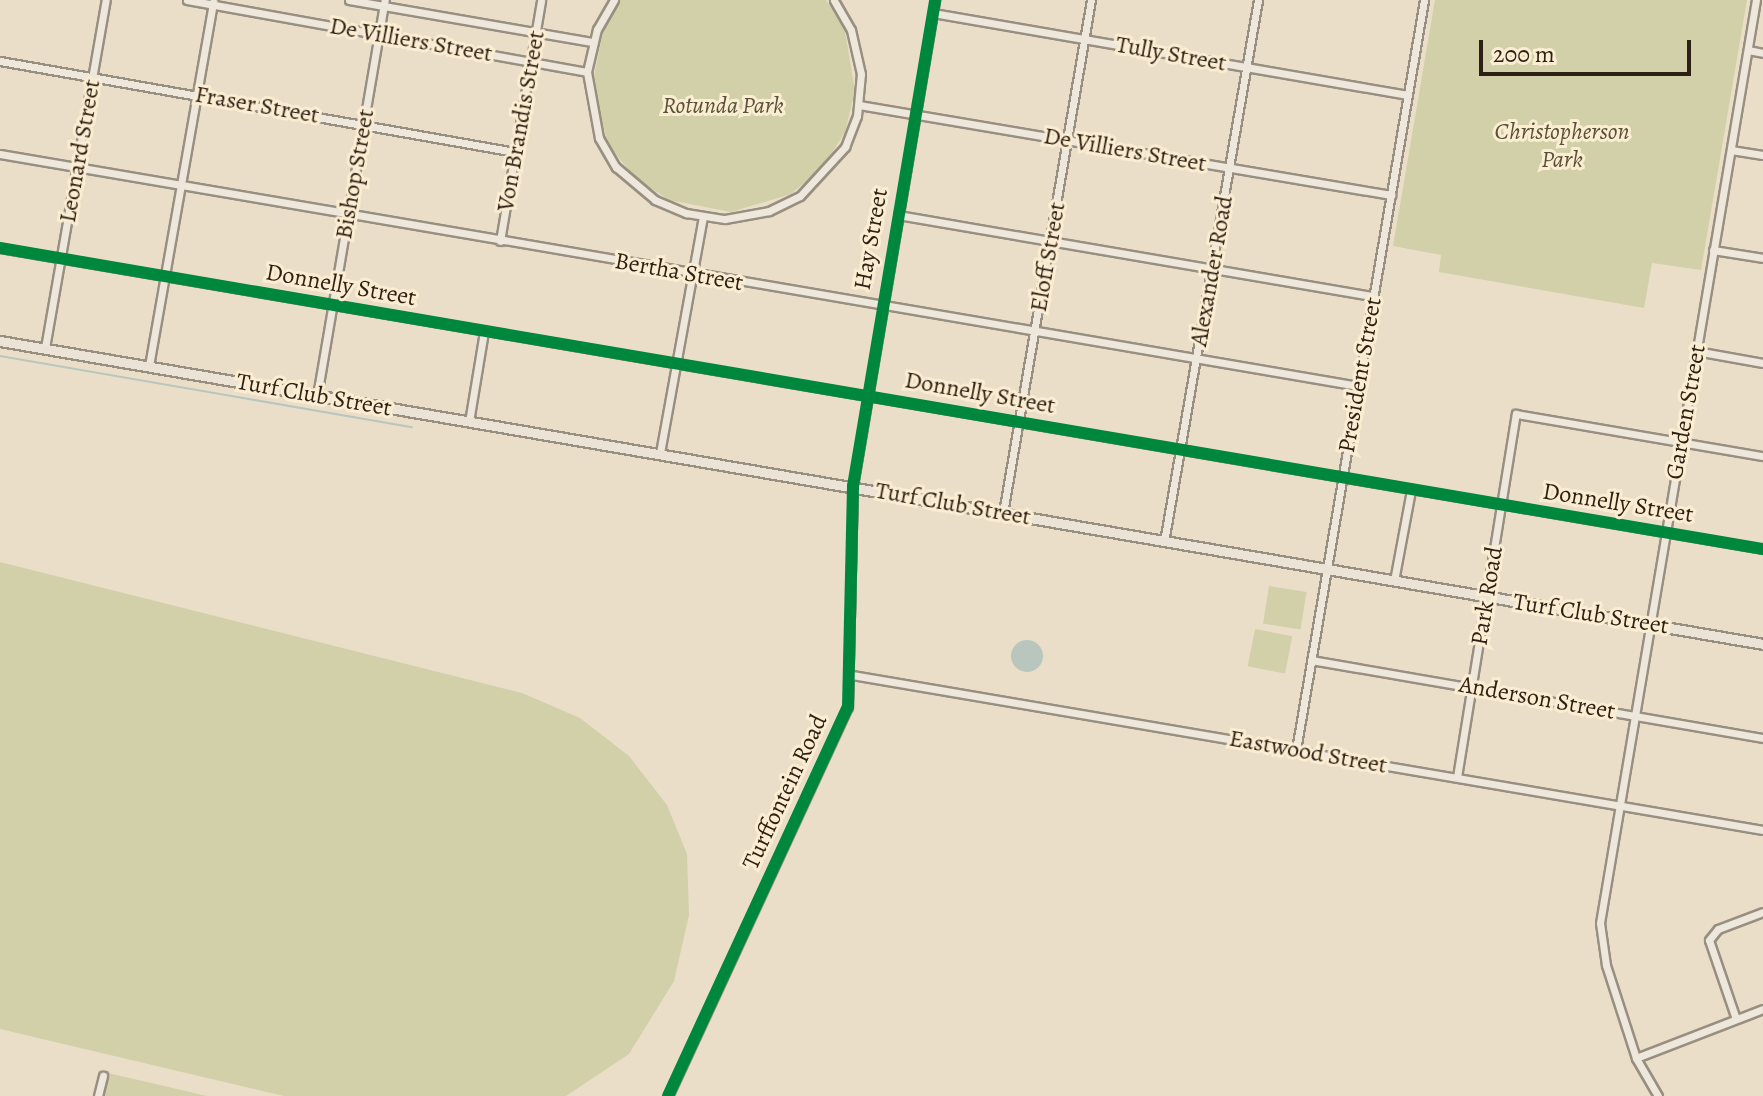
<!DOCTYPE html>
<html>
<head>
<meta charset="utf-8">
<style>
	body { margin:0 }
	#map { position:relative; width:1763px; height:1096px; overflow:hidden; background:#eadec8; font-family:Alegreya,serif }
	div>[style] { position:absolute }
	.green>* { inset:0; background:#d1d0a9; transform-origin:0 0 }
	.water>* { inset:0; background:#b8c6be }
	.round { border-radius:50% }
	.stream>* { height:2px; margin:-1px; padding:0 1px; transform-origin:1px; border-radius:1px; background:#b8c6be }
	.roads { filter:drop-shadow(2px 0 #988f81) drop-shadow(-2px 0 #988f81) drop-shadow(0 2px #988f81) drop-shadow(0 -2px #988f81) }
	.minor>* { height:7px; margin:-3.5px; padding:0 3.5px; transform-origin:3.5px; border-radius:3.5px; background:#ede7dc }
	.major>* { height:9px; margin:-4.5px; padding:0 4.5px; transform-origin:4.5px; border-radius:4.5px; background:#eae3d6 }
	.cycleway>* { height:12px; margin:-6px; padding:0 6px; transform-origin:6px; border-radius:6px; background:#00873e }
	span { translate:-50% -50%; white-space:nowrap; text-align:center; line-height:1.15; -webkit-text-stroke:6px #fbedd2; paint-order:stroke }
	.street-label { font-size:24px; color:#2c1f13 }
	.park-label { font-size:24px; color:#585138; font-style:italic }
	.scale { position:absolute; left:1479px; top:40px; width:212px; height:36px; box-sizing:border-box; border:4px solid #2c1f13; border-top:0; padding-left:10px; font-size:24px; line-height:28px; white-space:nowrap; color:#2c1f13; -webkit-text-stroke:6px #fbedd2; paint-order:stroke }
</style>
</head>
<body>
<div id="map">
	<div class="green">
		<div style="clip-path:polygon(620px 0,826px 0,845px 31px,855px 91px,845px 132px,823px 167px,791px 194px,731px 212px,669px 200px,634px 177px,608px 144px,592px 86px,604px 27px)"></div>
		<div style="clip-path:polygon(1435px 0,1747px 0,1701px 270px,1652px 263px,1644px 308px,1439px 272px,1441px 255px,1393px 246px)"></div>
		<div style="clip-path:polygon(0 562px,522px 693px,580px 718px,629px 756px,667px 805px,687px 854px,689px 915px,674px 981px,629px 1054px,566px 1096px,284px 1096px,0 1029px)"></div>
		<div style="left:1269px;top:586px;width:38px;height:38px;rotate:9deg"></div>
		<div style="left:1255px;top:629px;width:38px;height:38px;rotate:11deg"></div>
		<div style="clip-path:polygon(108px 1073px,207px 1096px,103px 1096px)"></div>
	</div>
	<div class="water">
		<div class="round" style="left:1011px;top:640px;width:32px;height:32px"></div>
	</div>
	<div class="stream">
		<div style="left:0;top:356px;width:418px;rotate:9.8deg"></div>
	</div>
	<div class="roads">
		<div class="minor">
			<div style="left:187px;top:0;width:406px;rotate:10.2deg"></div>
			<div style="left:349px;top:0;width:248px;rotate:9.8deg"></div>
			<div style="left:614px;top:0;width:34px;rotate:120deg"></div>
			<div style="left:597px;top:29px;width:44px;rotate:103.1deg"></div>
			<div style="left:587px;top:72px;width:67px;rotate:79.7deg"></div>
			<div style="left:599px;top:138px;width:34px;rotate:60deg"></div>
			<div style="left:616px;top:167px;width:51px;rotate:40.2deg"></div>
			<div style="left:655px;top:200px;width:34px;rotate:23deg"></div>
			<div style="left:686px;top:213px;width:39px;rotate:9deg"></div>
			<div style="left:725px;top:219px;width:45px;rotate:-10.3deg"></div>
			<div style="left:769px;top:211px;width:34px;rotate:-26deg"></div>
			<div style="left:800px;top:196px;width:67px;rotate:-47.4deg"></div>
			<div style="left:845px;top:147px;width:33px;rotate:-69deg"></div>
			<div style="left:857px;top:116px;width:42px;rotate:-84.6deg"></div>
			<div style="left:861px;top:74px;width:45px;rotate:-102.8deg"></div>
			<div style="left:851px;top:30px;width:34px;rotate:-120deg"></div>
			<div style="left:933px;top:13px;width:482px;rotate:9.8deg"></div>
			<div style="left:1748px;top:50px;width:15px;rotate:11deg"></div>
			<div style="left:0;top:61px;width:523px;rotate:10.02deg"></div>
			<div style="left:859px;top:105px;width:540px;rotate:9.6deg"></div>
			<div style="left:1731px;top:150px;width:32px;rotate:9deg"></div>
			<div style="left:0;top:154px;width:1378px;rotate:9.69deg"></div>
			<div style="left:898px;top:215px;width:482px;rotate:9.7deg"></div>
			<div style="left:500px;top:241px;width:244px;rotate:-80.3deg"></div>
			<div style="left:0;top:248px;width:1789px;rotate:9.69deg"></div>
			<div style="left:1713px;top:250px;width:51px;rotate:9.1deg"></div>
			<div style="left:45px;top:348px;width:353px;rotate:-80.1deg"></div>
			<div style="left:1696px;top:351px;width:68px;rotate:10.2deg"></div>
			<div style="left:149px;top:366px;width:370px;rotate:-80deg"></div>
			<div style="left:317px;top:396px;width:402px;rotate:-80.3deg"></div>
			<div style="left:469px;top:422px;width:92px;rotate:-80.6deg"></div>
			<div style="left:660px;top:453px;width:240px;rotate:-79.7deg"></div>
			<div style="left:1003px;top:513px;width:520px;rotate:-80.27deg"></div>
			<div style="left:1164px;top:542px;width:550px;rotate:-80.16deg"></div>
			<div style="left:1394px;top:581px;width:93px;rotate:-79.4deg"></div>
			<div style="left:1311px;top:660px;width:459px;rotate:9.8deg"></div>
			<div style="left:852px;top:675px;width:924px;rotate:9.66deg"></div>
			<div style="left:1296px;top:750px;width:761px;rotate:-80.31deg"></div>
			<div style="left:1457px;top:777px;width:368px;rotate:-80.8deg"></div>
			<div style="left:1516px;top:414px;width:251px;rotate:9.7deg"></div>
			<div style="left:1736px;top:1019px;width:83px;rotate:-108.9deg"></div>
			<div style="left:1709px;top:940px;width:14px;rotate:-51deg"></div>
			<div style="left:1718px;top:929px;width:48px;rotate:-20.7deg"></div>
			<div style="left:1636px;top:1058px;width:136px;rotate:-21.1deg"></div>
			<div style="left:98px;top:1096px;width:21px;rotate:-76deg"></div>
			<div style="left:668px;top:1096px;width:429px;rotate:-65.2deg"></div>
			<div style="left:848px;top:707px;width:221px;rotate:-88.7deg"></div>
			<div style="left:853px;top:486px;width:493px;rotate:-80.4deg"></div>
			<div style="left:1658px;top:1096px;width:44px;rotate:-120.1deg"></div>
			<div style="left:1636px;top:1058px;width:98px;rotate:-107.9deg"></div>
			<div style="left:1606px;top:965px;width:42px;rotate:-98.1deg"></div>
			<div style="left:1600px;top:923px;width:936px;rotate:-80.41deg"></div>
		</div>
		<div class="major">
			<div style="left:0;top:341px;width:1789px;rotate:9.75deg"></div>
		</div>
	</div>
	<div class="cycleway">
		<div style="left:0;top:248px;width:1789px;rotate:9.69deg"></div>
		<div style="left:668px;top:1096px;width:429px;rotate:-65.2deg"></div>
		<div style="left:848px;top:707px;width:221px;rotate:-88.7deg"></div>
		<div style="left:853px;top:486px;width:493px;rotate:-80.4deg"></div>
	</div>
	<div class="street-label">
		<span style="left:411px;top:40px;rotate:10deg">De Villiers Street</span>
		<span style="left:1171px;top:54px;rotate:10deg">Tully Street</span>
		<span style="left:257px;top:105px;rotate:10deg">Fraser Street</span>
		<span style="left:521px;top:121px;rotate:-80deg">Von Brandis Street</span>
		<span style="left:1125px;top:150px;rotate:10deg">De Villiers Street</span>
		<span style="left:80px;top:151px;rotate:-80deg">Leonard Street</span>
		<span style="left:355px;top:174px;rotate:-80deg">Bishop Street</span>
		<span style="left:871px;top:239px;rotate:-80deg">Hay Street</span>
		<span style="left:1048px;top:257px;rotate:-80deg">Eloff Street</span>
		<span style="left:1212px;top:271px;rotate:-80deg">Alexander Road</span>
		<span style="left:679px;top:272px;rotate:10deg">Bertha Street</span>
		<span style="left:341px;top:285px;rotate:10deg">Donnelly Street</span>
		<span style="left:1360px;top:375px;rotate:-80deg">President Street</span>
		<span style="left:980px;top:393px;rotate:10deg">Donnelly Street</span>
		<span style="left:314px;top:395px;rotate:10deg">Turf Club Street</span>
		<span style="left:1686px;top:412px;rotate:-80deg">Garden Street</span>
		<span style="left:1618px;top:503px;rotate:9deg">Donnelly Street</span>
		<span style="left:953px;top:504px;rotate:10deg">Turf Club Street</span>
		<span style="left:1487px;top:596px;rotate:-81deg">Park Road</span>
		<span style="left:1591px;top:614px;rotate:9deg">Turf Club Street</span>
		<span style="left:1537px;top:698px;rotate:10deg">Anderson Street</span>
		<span style="left:1308px;top:752px;rotate:10deg">Eastwood Street</span>
		<span style="left:785px;top:792px;rotate:-65deg">Turffontein Road</span>
	</div>
	<div class="park-label">
		<span style="left:723px;top:106px">Rotunda Park</span>
		<span style="left:1562px;top:146px">Christopherson<br>Park</span>
	</div>
	<div class="scale">200 m</div>
</div>
</body>
</html>
